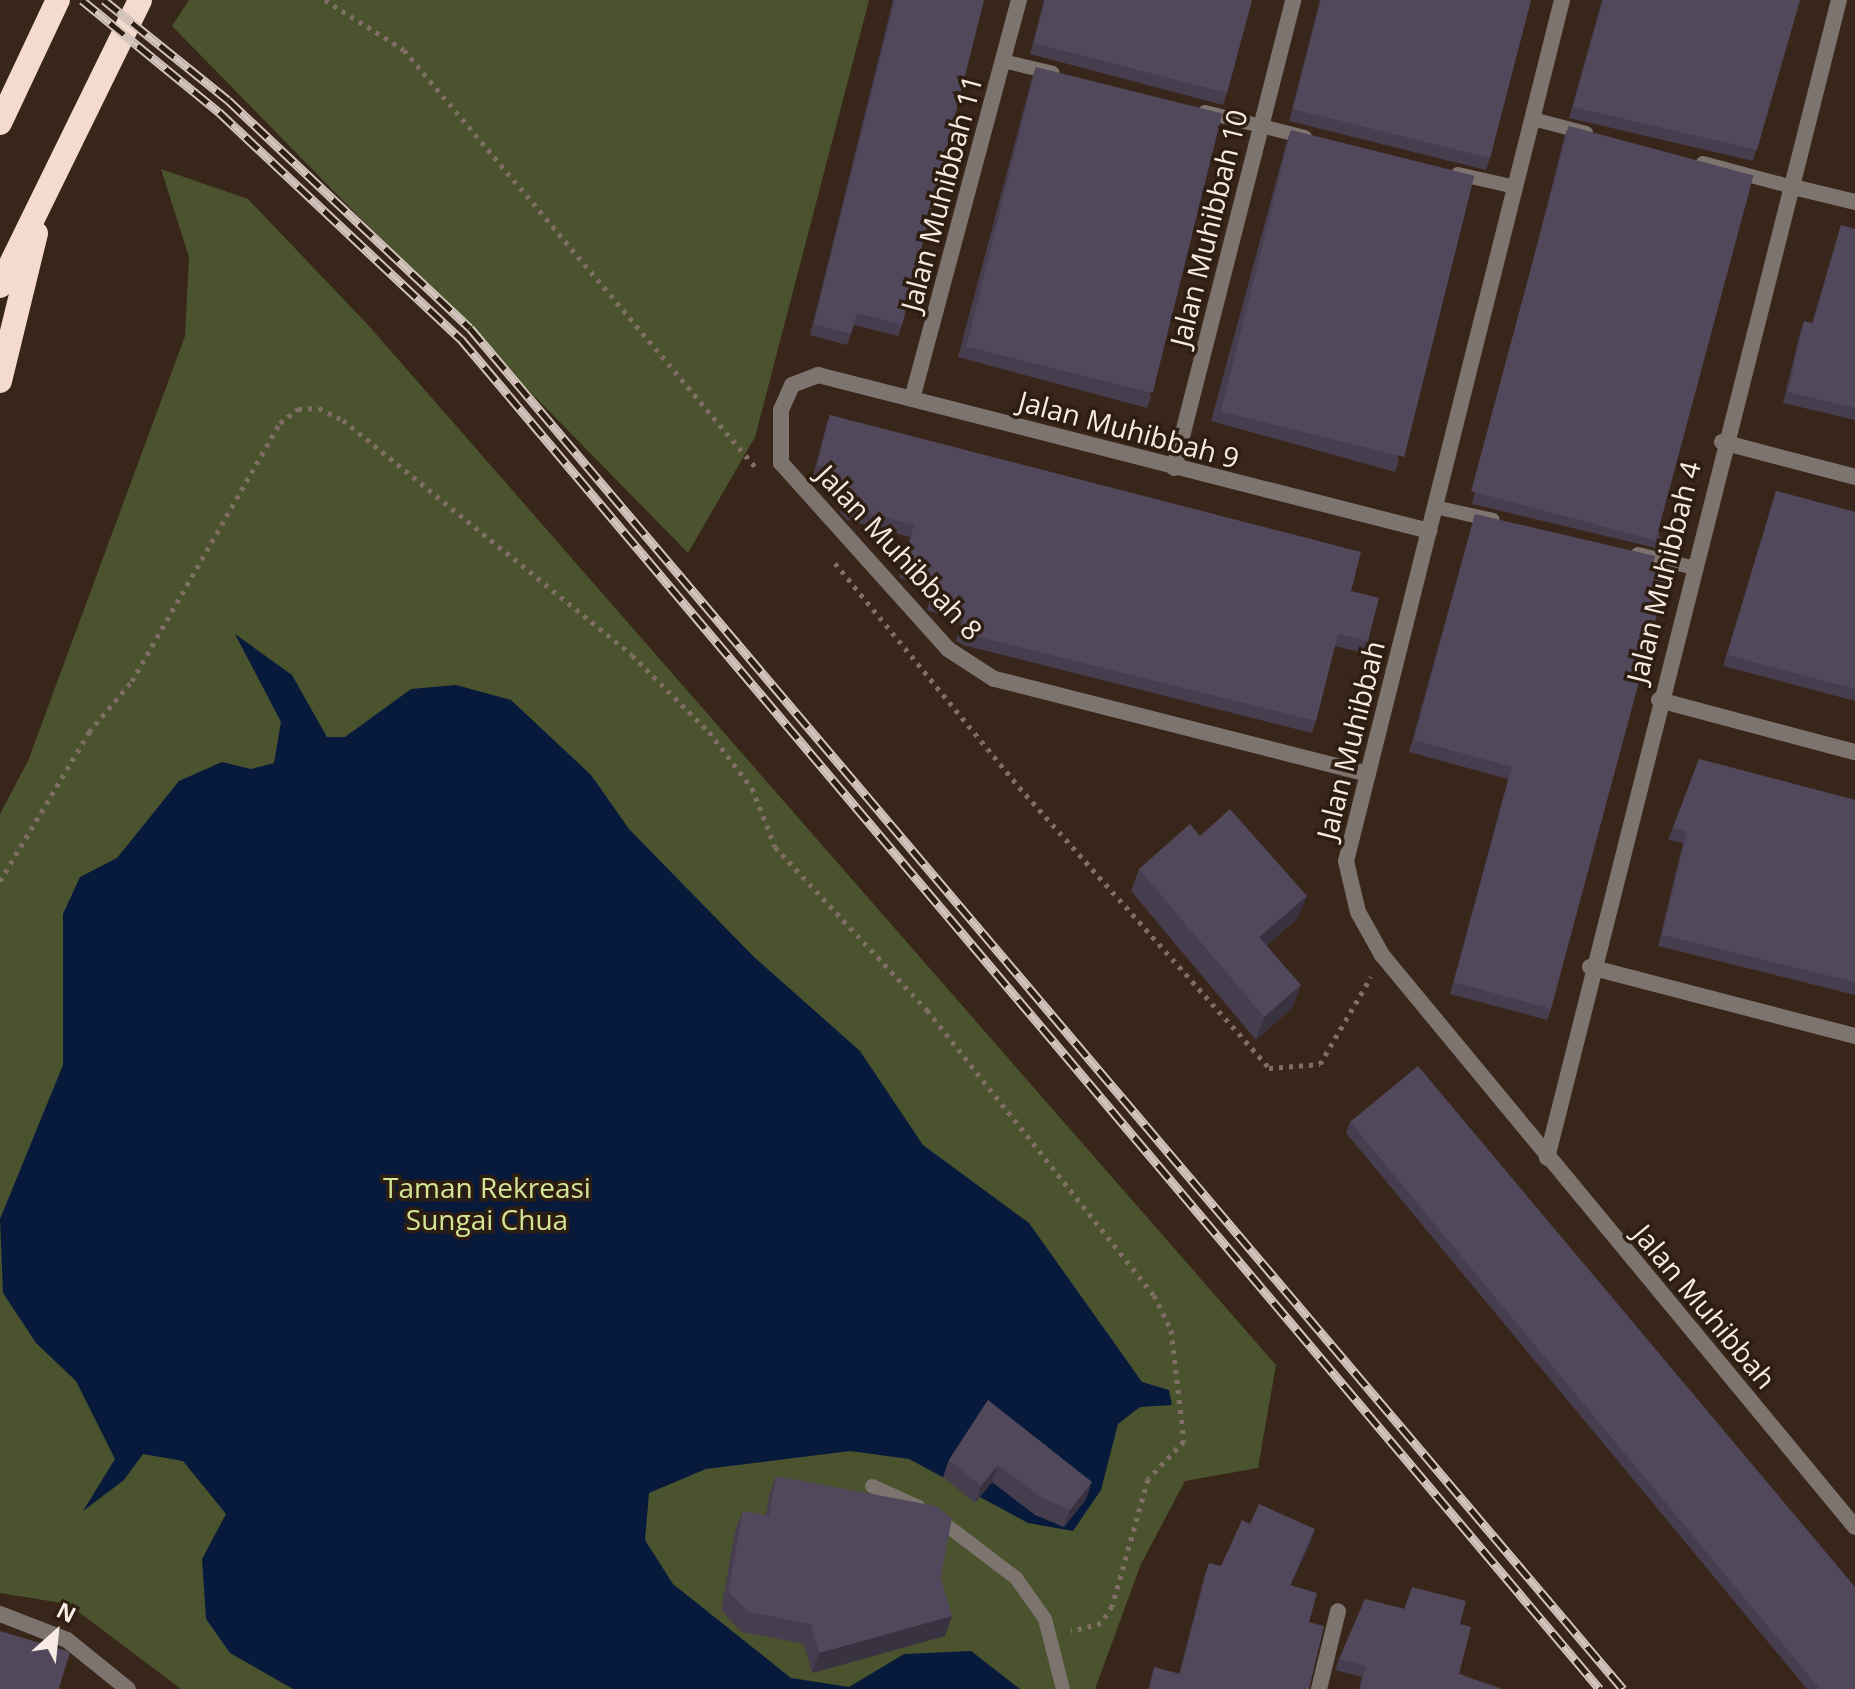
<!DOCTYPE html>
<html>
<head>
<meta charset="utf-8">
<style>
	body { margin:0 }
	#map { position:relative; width:1855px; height:1689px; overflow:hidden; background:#38261a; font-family:"Open Sans",sans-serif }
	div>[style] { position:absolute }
	.green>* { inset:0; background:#4a532d }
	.water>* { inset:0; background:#071a3c }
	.path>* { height:5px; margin-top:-2.5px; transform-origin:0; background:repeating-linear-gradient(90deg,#7f6e64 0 4px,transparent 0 10px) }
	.service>* { height:14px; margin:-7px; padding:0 7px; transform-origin:7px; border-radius:7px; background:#7e746f }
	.minor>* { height:16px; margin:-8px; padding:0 8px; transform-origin:8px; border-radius:8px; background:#7e746f }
	.motorway>* { height:24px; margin:-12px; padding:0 12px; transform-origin:12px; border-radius:12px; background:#f4dbcd }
	.rail>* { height:9px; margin-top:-4.5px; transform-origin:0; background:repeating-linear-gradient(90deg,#2e1d11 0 18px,#d2c4bc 0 36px); box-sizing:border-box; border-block:2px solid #d2c4bc }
	.wall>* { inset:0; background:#463e4f }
	.shaded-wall>* { inset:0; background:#393240 }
	.building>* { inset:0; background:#51485c; transform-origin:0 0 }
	span { translate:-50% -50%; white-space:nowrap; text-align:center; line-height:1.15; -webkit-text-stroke:7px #2e1d11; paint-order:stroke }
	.street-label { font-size:28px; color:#f8ebe4 }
	.park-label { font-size:28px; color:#d2e598 }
	.north { position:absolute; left:16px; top:1593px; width:80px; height:80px; -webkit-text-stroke:6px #2e1d11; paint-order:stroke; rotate:27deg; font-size:22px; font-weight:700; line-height:32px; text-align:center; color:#f8ebe4 }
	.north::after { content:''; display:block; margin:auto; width:28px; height:36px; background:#f8ebe4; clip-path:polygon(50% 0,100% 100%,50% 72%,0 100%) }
</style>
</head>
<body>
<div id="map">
	<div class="green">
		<div style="clip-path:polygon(189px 0,869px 0,755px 437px,688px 553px,172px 26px)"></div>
		<div style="clip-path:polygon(161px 169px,248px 199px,369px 326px,1276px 1365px,1258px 1468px,1185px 1481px,1141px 1564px,1095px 1689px,181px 1689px,68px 1604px,0 1593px,0 814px,28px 761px,185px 336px,189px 257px)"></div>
	</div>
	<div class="water">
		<div style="clip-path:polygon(235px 634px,292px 675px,327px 737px,345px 737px,411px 689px,456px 685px,511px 700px,591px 775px,629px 829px,754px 957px,860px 1051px,923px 1145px,1029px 1223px,1142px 1382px,1169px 1390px,1172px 1405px,1140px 1407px,1118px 1424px,1101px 1490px,1073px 1531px,1028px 1523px,909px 1459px,850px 1451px,706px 1469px,649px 1493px,645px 1540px,673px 1584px,791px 1678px,849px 1687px,904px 1654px,971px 1651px,1020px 1689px,293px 1689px,230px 1653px,206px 1619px,202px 1559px,226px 1514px,183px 1461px,143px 1454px,124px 1480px,83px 1511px,115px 1459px,76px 1381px,36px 1343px,3px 1293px,0 1219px,63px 1065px,63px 914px,80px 877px,117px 858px,179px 781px,222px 762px,251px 769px,274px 763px,281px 722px)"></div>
	</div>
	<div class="path">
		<div style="left:325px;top:0;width:93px;rotate:32.3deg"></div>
		<div style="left:404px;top:50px;width:548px;rotate:49.89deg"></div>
		<div style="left:835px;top:563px;width:290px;rotate:50.6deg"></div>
		<div style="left:1019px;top:787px;width:376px;rotate:48.3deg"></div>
		<div style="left:1269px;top:1068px;width:51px;rotate:-4.5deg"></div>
		<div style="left:1320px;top:1064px;width:101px;rotate:-59.6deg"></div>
		<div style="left:0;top:881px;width:174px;rotate:-59.1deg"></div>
		<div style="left:89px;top:732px;width:67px;rotate:-49.9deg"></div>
		<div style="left:132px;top:681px;width:297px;rotate:-60.2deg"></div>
		<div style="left:280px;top:423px;width:23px;rotate:-38deg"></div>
		<div style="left:298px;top:409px;width:21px;rotate:-3deg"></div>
		<div style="left:319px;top:408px;width:27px;rotate:27deg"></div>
		<div style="left:343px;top:420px;width:372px;rotate:39.1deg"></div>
		<div style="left:632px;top:655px;width:109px;rotate:45deg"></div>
		<div style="left:709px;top:732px;width:71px;rotate:52.5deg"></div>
		<div style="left:752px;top:788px;width:63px;rotate:68.7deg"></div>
		<div style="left:775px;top:847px;width:223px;rotate:47deg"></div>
		<div style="left:927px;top:1010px;width:364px;rotate:51.5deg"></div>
		<div style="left:1154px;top:1295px;width:39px;rotate:64deg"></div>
		<div style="left:1171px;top:1330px;width:112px;rotate:83.3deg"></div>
		<div style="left:1184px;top:1441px;width:52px;rotate:133.5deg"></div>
		<div style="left:1148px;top:1479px;width:132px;rotate:105.8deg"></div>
		<div style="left:1112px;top:1606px;width:20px;rotate:123deg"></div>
		<div style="left:1101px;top:1623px;width:31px;rotate:165deg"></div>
	</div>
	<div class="service">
		<div style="left:1003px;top:61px;width:51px;rotate:13.5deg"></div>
		<div style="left:1205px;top:112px;width:103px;rotate:14deg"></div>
		<div style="left:1533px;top:119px;width:55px;rotate:14.8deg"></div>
		<div style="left:1703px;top:163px;width:89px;rotate:15deg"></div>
		<div style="left:1458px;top:174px;width:58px;rotate:12.8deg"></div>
		<div style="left:1435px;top:507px;width:59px;rotate:12.6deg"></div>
		<div style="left:1638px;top:554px;width:55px;rotate:13.8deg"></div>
		<div style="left:872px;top:1486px;width:51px;rotate:24.1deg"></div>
		<div style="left:937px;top:1518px;width:99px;rotate:37.2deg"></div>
		<div style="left:1016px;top:1578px;width:50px;rotate:54.7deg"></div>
		<div style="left:1045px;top:1619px;width:72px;rotate:75.6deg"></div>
	</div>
	<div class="minor">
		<div style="left:1562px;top:0;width:888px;rotate:104.08deg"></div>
		<div style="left:1346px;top:861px;width:52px;rotate:76.8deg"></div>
		<div style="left:1358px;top:912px;width:49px;rotate:60.8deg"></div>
		<div style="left:1382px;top:955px;width:742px;rotate:50.41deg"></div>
		<div style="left:1789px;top:186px;width:68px;rotate:13.6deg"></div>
		<div style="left:912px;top:399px;width:413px;rotate:-75deg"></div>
		<div style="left:1722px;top:442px;width:138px;rotate:14.7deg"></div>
		<div style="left:1174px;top:468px;width:483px;rotate:-75.7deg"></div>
		<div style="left:1659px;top:700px;width:203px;rotate:14.9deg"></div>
		<div style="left:1368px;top:774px;width:386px;rotate:-165.7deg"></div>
		<div style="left:994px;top:679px;width:55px;rotate:-146.9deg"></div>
		<div style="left:948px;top:649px;width:250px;rotate:-131.9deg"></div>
		<div style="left:781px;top:463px;width:53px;rotate:-90deg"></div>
		<div style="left:781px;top:410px;width:27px;rotate:-66deg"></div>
		<div style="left:792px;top:385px;width:28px;rotate:-21deg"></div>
		<div style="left:818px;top:375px;width:631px;rotate:14.32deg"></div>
		<div style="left:1590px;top:967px;width:274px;rotate:14.6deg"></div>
		<div style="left:1547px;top:1158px;width:1194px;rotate:-75.85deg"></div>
		<div style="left:0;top:1614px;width:72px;rotate:21.2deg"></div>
		<div style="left:67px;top:1640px;width:78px;rotate:38.8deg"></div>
		<div style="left:1319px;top:1689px;width:80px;rotate:-76.3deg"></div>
	</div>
	<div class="motorway">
		<div style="left:0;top:123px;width:136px;rotate:-64.8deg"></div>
		<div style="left:0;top:286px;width:318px;rotate:-63.9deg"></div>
		<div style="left:0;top:381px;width:152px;rotate:-76.3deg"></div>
	</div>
	<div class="rail">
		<div style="left:82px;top:0;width:177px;rotate:39.3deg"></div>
		<div style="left:219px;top:112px;width:332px;rotate:43.2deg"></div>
		<div style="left:461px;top:339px;width:1766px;rotate:49.85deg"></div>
		<div style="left:104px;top:0;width:159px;rotate:38.9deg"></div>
		<div style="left:228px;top:100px;width:332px;rotate:43.3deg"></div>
		<div style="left:470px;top:328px;width:1784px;rotate:49.73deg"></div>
	</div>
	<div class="wall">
		<div style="clip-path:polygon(893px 0,984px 0,902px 325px,898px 336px,854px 325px,847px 345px,810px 335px)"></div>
		<div style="clip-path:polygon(1044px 0,1252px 0,1227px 93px,1223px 105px,1030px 54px)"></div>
		<div style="clip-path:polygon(1320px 0,1531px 0,1490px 158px,1486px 170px,1289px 121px)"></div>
		<div style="clip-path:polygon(1602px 0,1800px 0,1753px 161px,1569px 118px)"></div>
		<div style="clip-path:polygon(1036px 67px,1151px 397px,1147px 408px,958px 357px,1032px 78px)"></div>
		<div style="clip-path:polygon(1569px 126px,1660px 537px,1656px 548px,1472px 504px,1564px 138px)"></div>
		<div style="clip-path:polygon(1291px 130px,1399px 461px,1395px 472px,1211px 421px,1287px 141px)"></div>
		<div style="clip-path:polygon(1841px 225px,1855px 229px,1855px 420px,1783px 403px,1800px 333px,1804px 321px,1812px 323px)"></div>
		<div style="clip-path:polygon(830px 415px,1351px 591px,1368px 641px,1363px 653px,1335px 646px,1316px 721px,1312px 733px,963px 645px,956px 641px,961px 622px,927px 610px,933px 589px,899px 578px,910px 537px,847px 520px,840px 512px,844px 497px,826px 492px,829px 480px,813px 476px,826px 426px)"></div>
		<div style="clip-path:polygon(1776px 491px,1855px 512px,1855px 701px,1723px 666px)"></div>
		<div style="clip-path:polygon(1475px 514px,1551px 1009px,1547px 1020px,1450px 994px,1508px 779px,1409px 752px)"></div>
		<div style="clip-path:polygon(1699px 759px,1855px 800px,1855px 995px,1658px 946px,1683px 843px,1668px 840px)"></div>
		<div style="clip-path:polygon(1200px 836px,1298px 918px,1266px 946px,1293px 1007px,1256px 1040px,1131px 891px,1139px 869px)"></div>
		<div style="clip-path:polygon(1350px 1122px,1855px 1689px,1807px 1689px,1346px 1133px)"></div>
		<div style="clip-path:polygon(988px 1400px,1086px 1499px,1064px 1527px,1035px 1515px,992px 1482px,975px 1503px,943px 1477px,949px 1460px)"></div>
		<div style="clip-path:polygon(776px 1476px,941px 1578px,945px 1636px,812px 1673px,804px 1644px,742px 1632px,721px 1610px,735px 1531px,743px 1511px,766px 1515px,769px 1496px)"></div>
		<div style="clip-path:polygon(1250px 1524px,1311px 1541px,1290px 1586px,1309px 1622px,1309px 1689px,1148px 1689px,1154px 1667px,1179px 1674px,1205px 1574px,1209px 1563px,1221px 1566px)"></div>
		<div style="clip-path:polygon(1412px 1587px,1460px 1624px,1459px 1674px,1502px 1689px,1359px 1689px,1362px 1677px,1335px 1670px,1339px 1659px,1404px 1609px)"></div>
	</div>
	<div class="shaded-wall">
		<div style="clip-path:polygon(1307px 896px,1298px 918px,1251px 959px,1259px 937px)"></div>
		<div style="clip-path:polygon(1301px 985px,1293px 1007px,1256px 1040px,1264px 1017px)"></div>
		<div style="clip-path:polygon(998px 1465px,992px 1482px,975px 1503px,981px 1486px)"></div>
		<div style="clip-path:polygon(1092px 1482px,1086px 1499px,1064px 1527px,1070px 1510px)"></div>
		<div style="clip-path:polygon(1315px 1529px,1311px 1541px,1285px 1597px,1290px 1585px)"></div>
		<div style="clip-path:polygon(952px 1616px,945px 1636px,812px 1673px,819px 1653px)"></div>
	</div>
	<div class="building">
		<div style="clip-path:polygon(895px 0,984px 0,902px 325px,857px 313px,851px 334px,814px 324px)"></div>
		<div style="clip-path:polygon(1045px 0,1252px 0,1227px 93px,1034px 43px)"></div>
		<div style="clip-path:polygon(1321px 0,1531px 0,1490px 158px,1293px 109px)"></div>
		<div style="clip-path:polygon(1603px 0,1800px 0,1757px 150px,1573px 107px)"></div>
		<div style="left:1036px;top:67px;width:192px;height:288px;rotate:14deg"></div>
		<div style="left:1569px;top:126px;width:191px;height:378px;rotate:15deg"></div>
		<div style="left:1291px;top:130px;width:189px;height:290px;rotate:14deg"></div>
		<div style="clip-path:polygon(1841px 225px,1855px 229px,1855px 408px,1788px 392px,1804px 321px,1813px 324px)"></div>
		<div style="clip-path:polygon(830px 415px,1361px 552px,1351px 591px,1379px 598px,1368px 641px,1338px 634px,1316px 721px,967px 634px,960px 629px,965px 611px,932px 598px,937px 578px,904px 567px,914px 525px,852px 509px,844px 500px,848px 485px,830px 481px,833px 469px,817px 465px)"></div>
		<div style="clip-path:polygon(1776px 491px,1855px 512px,1855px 689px,1727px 655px)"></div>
		<div style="clip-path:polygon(1475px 514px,1655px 556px,1653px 565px,1669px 570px,1551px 1009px,1454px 982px,1512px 767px,1414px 740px)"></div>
		<div style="clip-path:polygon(1699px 759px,1855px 800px,1855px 982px,1662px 935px,1687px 832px,1673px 828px)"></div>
		<div style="clip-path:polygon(1230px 809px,1307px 896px,1259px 937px,1301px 985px,1264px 1017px,1139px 869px,1190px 824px,1200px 836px)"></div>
		<div style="clip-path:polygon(1418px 1066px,1855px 1587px,1855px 1689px,1820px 1689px,1350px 1122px)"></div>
		<div style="clip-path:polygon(988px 1400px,1092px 1482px,1070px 1510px,1042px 1498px,998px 1465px,981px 1486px,949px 1460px)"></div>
		<div style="clip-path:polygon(776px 1476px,936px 1506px,952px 1518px,941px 1578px,952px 1616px,819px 1653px,811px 1624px,749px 1612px,728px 1591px,743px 1511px,769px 1516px)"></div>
		<div style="clip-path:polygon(1259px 1504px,1315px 1529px,1290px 1585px,1317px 1593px,1309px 1622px,1324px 1626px,1309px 1689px,1150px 1689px,1154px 1667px,1180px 1674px,1209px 1563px,1221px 1566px,1242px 1520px,1250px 1524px)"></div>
		<div style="clip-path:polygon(1412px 1587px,1466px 1601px,1460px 1624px,1471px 1627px,1459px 1674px,1502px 1689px,1360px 1689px,1366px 1666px,1339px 1659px,1365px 1599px,1405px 1609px)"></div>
		<div style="clip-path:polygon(0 1631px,70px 1652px,59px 1688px,61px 1689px,0 1689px)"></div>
	</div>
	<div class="street-label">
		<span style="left:941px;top:193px;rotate:-75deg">Jalan Muhibbah 11</span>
		<span style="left:1208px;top:228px;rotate:-76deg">Jalan Muhibbah 10</span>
		<span style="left:1129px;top:429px;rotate:15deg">Jalan Muhibbah 9</span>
		<span style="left:900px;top:552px;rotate:47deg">Jalan Muhibbah 8</span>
		<span style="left:1663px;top:572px;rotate:-76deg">Jalan Muhibbah 4</span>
		<span style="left:1350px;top:740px;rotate:-76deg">Jalan Muhibbah</span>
		<span style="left:1705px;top:1306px;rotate:50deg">Jalan Muhibbah</span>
	</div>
	<div class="park-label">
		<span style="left:487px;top:1203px">Taman Rekreasi<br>Sungai Chua</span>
	</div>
	<div class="north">N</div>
</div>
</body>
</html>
